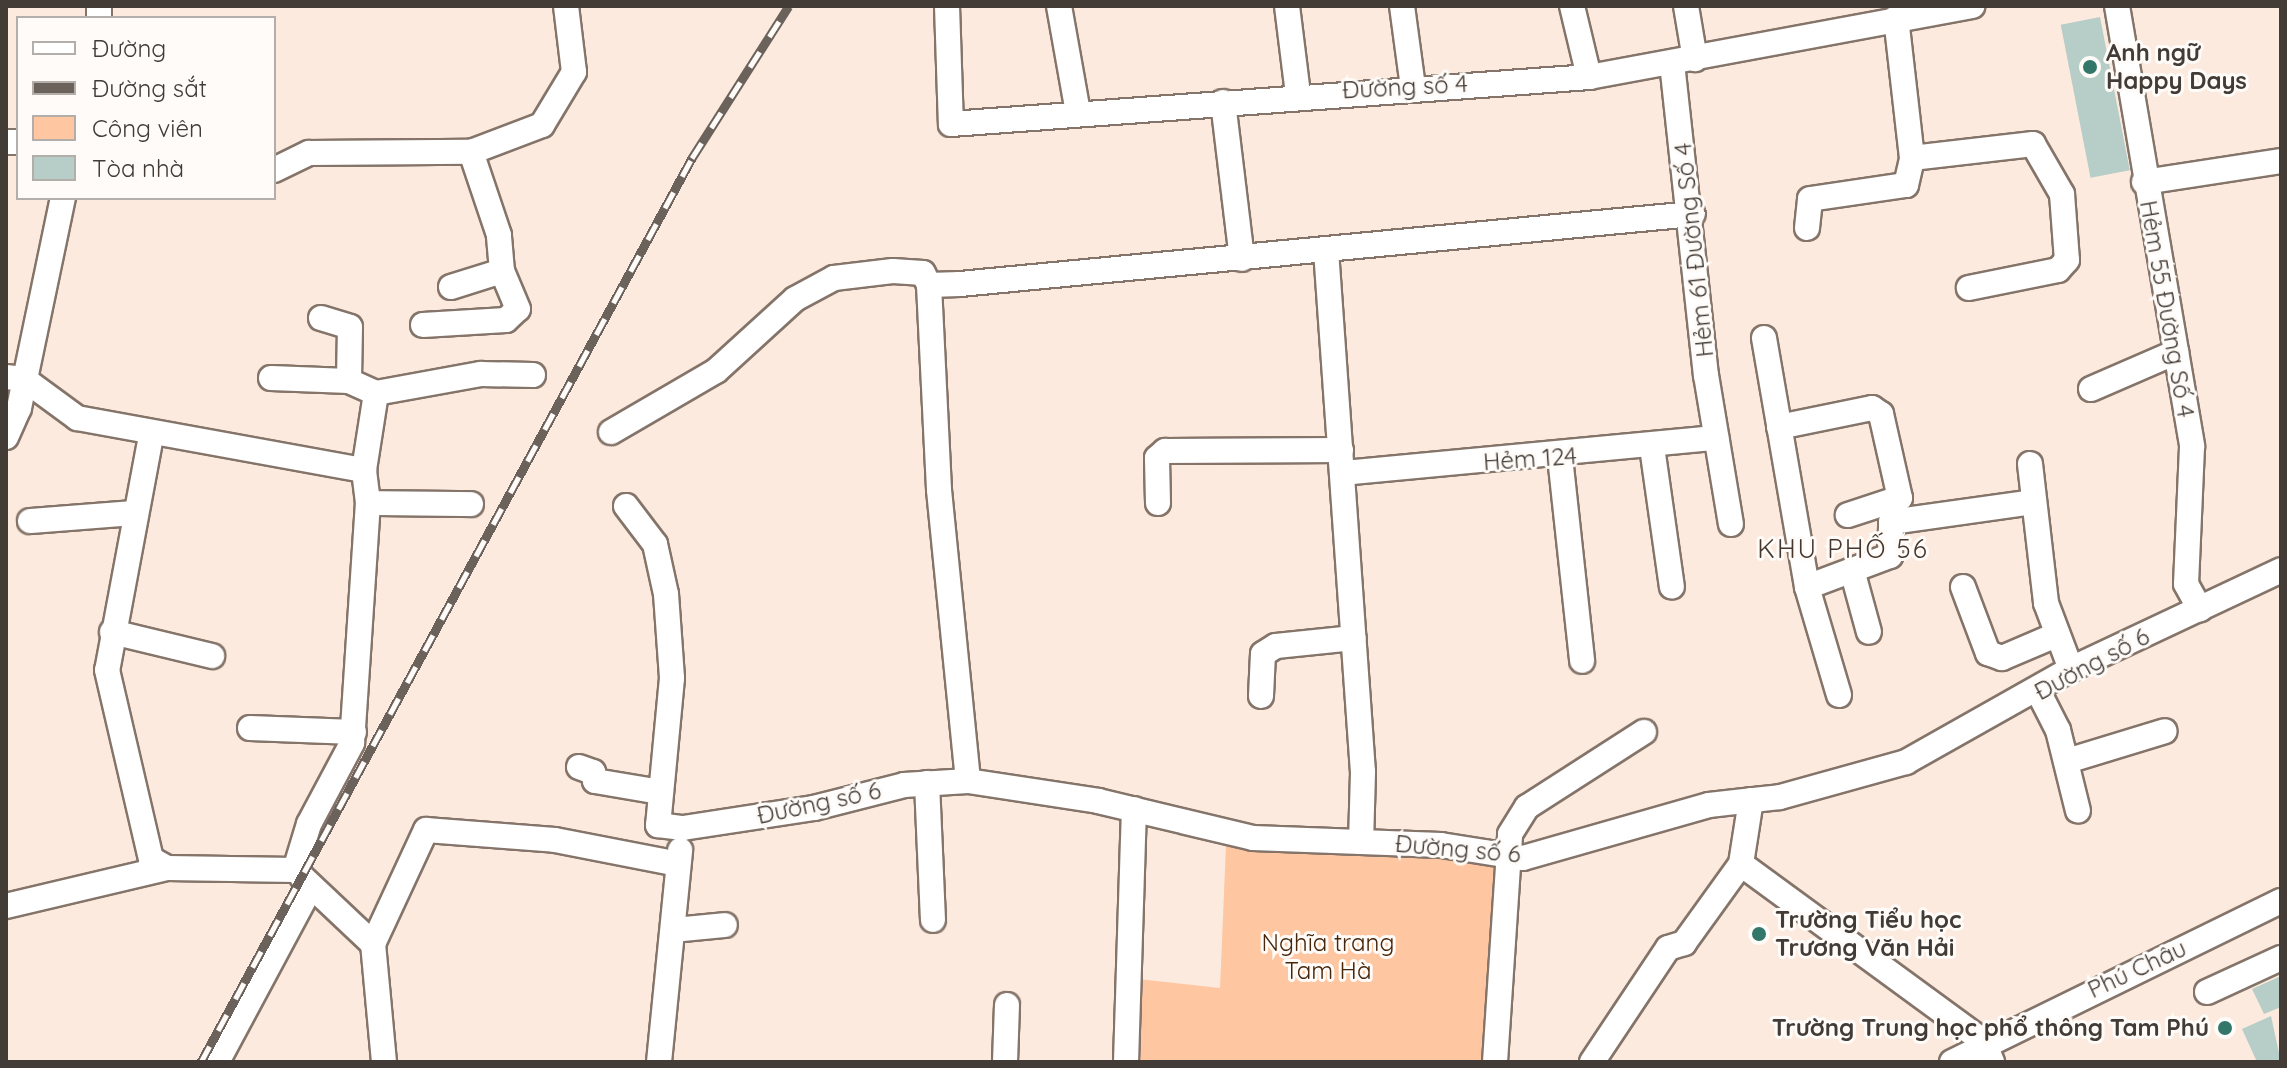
<!DOCTYPE html>
<html>
<head>
<meta charset="utf-8">
<style>
	body { margin:0 }
	#map { position:relative; width:2287px; height:1068px; overflow:hidden; background:#fceade; font-family:Quicksand,sans-serif }
	div>[style] { position:absolute }
	.green>* { inset:0; background:#fec7a1 }
	.building>* { inset:0; background:#b6cdc8; transform-origin:0 0 }
	.roads { filter:drop-shadow(2px 0 #847469) drop-shadow(-2px 0 #847469) drop-shadow(0 2px #847469) drop-shadow(0 -2px #847469) }
	.minor>* { height:24px; margin:-12px; padding:0 12px; transform-origin:12px; border-radius:12px; background:#fff }
	.rail>* { height:9px; margin-top:-4.5px; transform-origin:0; background:repeating-linear-gradient(90deg,#fefbf8 0 18px,#6b625b 0 36px); box-sizing:border-box; border-block:2px solid #6b625b }
	.dots>* { width:22px; height:22px; translate:-50% -50%; box-sizing:border-box; border:4px solid #fefbf8; border-radius:50% }
	span { translate:-50% -50%; white-space:nowrap; text-align:center; line-height:1.15; -webkit-text-stroke:6px #fefbf8; paint-order:stroke }
	.poi-label { font-size:24px; color:#423b36; font-weight:700 }
	.left { translate:0 -50%; text-align:left }
	.right { translate:-100% -50%; text-align:right }
	.street-label { font-size:24px; color:#423b36 }
	.park-label { font-size:24px; color:#46260b }
	.neighbourhood-label { font-size:26px; color:#45372d; letter-spacing:2px }
	.frame { position:absolute; inset:0; border:8px solid #423b36; pointer-events:none }
	.legend { position:absolute; left:16px; top:16px; width:260px; height:184px; box-sizing:border-box; background:#fefbf8; border:2px solid #b3aeaa; margin:0; padding:10px 14px; list-style:none; font-size:24px; color:#423b36 }
	.legend li { display:flex; align-items:center; gap:16px; height:40px }
	.legend b { width:40px; border:2px solid #b3aeaa }
</style>
</head>
<body>
<div id="map">
	<div class="green">
		<div style="clip-path:polygon(1226px 845px,1486px 860px,1496px 870px,1488px 1062px,1131px 1062px,1138px 979px,1220px 988px)"></div>
	</div>
	<div class="building">
		<div style="left:2100px;top:17px;width:156px;height:40px;rotate:79deg"></div>
		<div style="clip-path:polygon(2281px 976px,2281px 1007px,2264px 1014px,2252px 989px)"></div>
		<div style="clip-path:polygon(2271px 1016px,2281px 1062px,2257px 1062px,2242px 1029px)"></div>
	</div>
	<div class="roads">
		<div class="minor">
			<div style="left:947px;top:6px;width:118px;rotate:88.1deg"></div>
			<div style="left:951px;top:124px;width:640px;rotate:-4.21deg"></div>
			<div style="left:1589px;top:77px;width:390px;rotate:-10.5deg"></div>
			<div style="left:1059px;top:6px;width:109px;rotate:79.9deg"></div>
			<div style="left:1287px;top:6px;width:89px;rotate:82.9deg"></div>
			<div style="left:1402px;top:6px;width:82px;rotate:82.3deg"></div>
			<div style="left:1572px;top:6px;width:73px;rotate:76.5deg"></div>
			<div style="left:1686px;top:6px;width:54px;rotate:80.4deg"></div>
			<div style="left:2117px;top:6px;width:447px;rotate:80.3deg"></div>
			<div style="left:2192px;top:447px;width:137px;rotate:92.5deg"></div>
			<div style="left:2186px;top:584px;width:29px;rotate:61deg"></div>
			<div style="left:99px;top:18px;width:12px;rotate:-90deg"></div>
			<div style="left:1672px;top:63px;width:314px;rotate:83.8deg"></div>
			<div style="left:1706px;top:375px;width:151px;rotate:80.5deg"></div>
			<div style="left:1223px;top:102px;width:158px;rotate:83.1deg"></div>
			<div style="left:6px;top:142px;width:12px"></div>
			<div style="left:1912px;top:158px;width:122px;rotate:-6.6deg"></div>
			<div style="left:2033px;top:144px;width:58px;rotate:59.9deg"></div>
			<div style="left:2062px;top:194px;width:66px;rotate:85.7deg"></div>
			<div style="left:2067px;top:260px;width:13px;rotate:132deg"></div>
			<div style="left:2058px;top:270px;width:91px;rotate:168.6deg"></div>
			<div style="left:274px;top:170px;width:39px;rotate:-26deg"></div>
			<div style="left:309px;top:153px;width:162px;rotate:-0.4deg"></div>
			<div style="left:471px;top:152px;width:76px;rotate:-20.8deg"></div>
			<div style="left:542px;top:125px;width:62px;rotate:-58.9deg"></div>
			<div style="left:574px;top:72px;width:66px;rotate:-96.9deg"></div>
			<div style="left:2144px;top:182px;width:139px;rotate:-8.7deg"></div>
			<div style="left:1807px;top:228px;width:29px;rotate:-84deg"></div>
			<div style="left:1810px;top:199px;width:97px;rotate:-8.3deg"></div>
			<div style="left:1906px;top:185px;width:28px;rotate:-77deg"></div>
			<div style="left:1912px;top:158px;width:141px;rotate:-96.5deg"></div>
			<div style="left:1326px;top:250px;width:523px;rotate:85.95deg"></div>
			<div style="left:1363px;top:772px;width:70px;rotate:91.6deg"></div>
			<div style="left:929px;top:285px;width:205px;rotate:87.2deg"></div>
			<div style="left:939px;top:490px;width:292px;rotate:84.3deg"></div>
			<div style="left:451px;top:287px;width:53px;rotate:-17.4deg"></div>
			<div style="left:502px;top:271px;width:36px;rotate:-95deg"></div>
			<div style="left:499px;top:235px;width:88px;rotate:-108.6deg"></div>
			<div style="left:321px;top:318px;width:30px;rotate:17deg"></div>
			<div style="left:350px;top:327px;width:54px;rotate:91.1deg"></div>
			<div style="left:423px;top:325px;width:83px;rotate:-3.4deg"></div>
			<div style="left:506px;top:320px;width:16px;rotate:-43deg"></div>
			<div style="left:518px;top:309px;width:41px;rotate:-112.8deg"></div>
			<div style="left:1764px;top:338px;width:253px;rotate:80.2deg"></div>
			<div style="left:6px;top:377px;width:18px;rotate:6deg"></div>
			<div style="left:24px;top:379px;width:66px;rotate:36.3deg"></div>
			<div style="left:77px;top:418px;width:292px;rotate:10.3deg"></div>
			<div style="left:271px;top:378px;width:78px;rotate:2.2deg"></div>
			<div style="left:349px;top:381px;width:30px;rotate:24deg"></div>
			<div style="left:376px;top:393px;width:107px;rotate:-10.3deg"></div>
			<div style="left:481px;top:374px;width:52px;rotate:1.1deg"></div>
			<div style="left:2091px;top:389px;width:93px;rotate:-23.5deg"></div>
			<div style="left:1779px;top:427px;width:95px;rotate:-11.5deg"></div>
			<div style="left:1872px;top:408px;width:11px;rotate:34deg"></div>
			<div style="left:1881px;top:414px;width:86px;rotate:77.3deg"></div>
			<div style="left:1900px;top:498px;width:55px;rotate:161.9deg"></div>
			<div style="left:611px;top:432px;width:121px;rotate:-30.2deg"></div>
			<div style="left:716px;top:371px;width:107px;rotate:-42.3deg"></div>
			<div style="left:795px;top:299px;width:44px;rotate:-28.3deg"></div>
			<div style="left:834px;top:278px;width:59px;rotate:-6.8deg"></div>
			<div style="left:893px;top:271px;width:30px;rotate:4deg"></div>
			<div style="left:923px;top:273px;width:13px;rotate:63deg"></div>
			<div style="left:929px;top:285px;width:31px;rotate:-2deg"></div>
			<div style="left:960px;top:284px;width:736px;rotate:-5.46deg"></div>
			<div style="left:151px;top:436px;width:238px;rotate:100.6deg"></div>
			<div style="left:107px;top:670px;width:194px;rotate:76.9deg"></div>
			<div style="left:151px;top:859px;width:18px;rotate:29deg"></div>
			<div style="left:167px;top:868px;width:128px;rotate:0.9deg"></div>
			<div style="left:6px;top:437px;width:32px;rotate:-66deg"></div>
			<div style="left:19px;top:408px;width:215px;rotate:-78.2deg"></div>
			<div style="left:1652px;top:447px;width:141px;rotate:81.9deg"></div>
			<div style="left:1560px;top:457px;width:205px;rotate:83.8deg"></div>
			<div style="left:2030px;top:464px;width:140px;rotate:83.4deg"></div>
			<div style="left:2046px;top:603px;width:71px;rotate:69.3deg"></div>
			<div style="left:1343px;top:473px;width:375px;rotate:-5.4deg"></div>
			<div style="left:368px;top:503px;width:103px;rotate:0.6deg"></div>
			<div style="left:1158px;top:503px;width:45px;rotate:-91.3deg"></div>
			<div style="left:1157px;top:458px;width:11px;rotate:-41deg"></div>
			<div style="left:1165px;top:451px;width:176px;rotate:-0.3deg"></div>
			<div style="left:626px;top:506px;width:48px;rotate:52.7deg"></div>
			<div style="left:655px;top:544px;width:51px;rotate:77.6deg"></div>
			<div style="left:666px;top:594px;width:84px;rotate:85.9deg"></div>
			<div style="left:672px;top:678px;width:148px;rotate:95.4deg"></div>
			<div style="left:658px;top:825px;width:25px;rotate:7deg"></div>
			<div style="left:683px;top:828px;width:133px;rotate:-8.7deg"></div>
			<div style="left:814px;top:808px;width:93px;rotate:-14.3deg"></div>
			<div style="left:904px;top:785px;width:64px;rotate:-3.6deg"></div>
			<div style="left:968px;top:781px;width:132px;rotate:8.7deg"></div>
			<div style="left:1098px;top:801px;width:159px;rotate:13.4deg"></div>
			<div style="left:1253px;top:838px;width:188px;rotate:2.1deg"></div>
			<div style="left:1441px;top:845px;width:83px;rotate:9deg"></div>
			<div style="left:1523px;top:858px;width:193px;rotate:-15.9deg"></div>
			<div style="left:1709px;top:805px;width:71px;rotate:-6.4deg"></div>
			<div style="left:1780px;top:797px;width:131px;rotate:-15.5deg"></div>
			<div style="left:1906px;top:762px;width:189px;rotate:-29.4deg"></div>
			<div style="left:2071px;top:669px;width:232px;rotate:-25.2deg"></div>
			<div style="left:30px;top:521px;width:105px;rotate:-4.4deg"></div>
			<div style="left:1852px;top:570px;width:64px;rotate:74.7deg"></div>
			<div style="left:1963px;top:587px;width:71px;rotate:69.3deg"></div>
			<div style="left:1988px;top:653px;width:15px;rotate:20deg"></div>
			<div style="left:2002px;top:658px;width:59px;rotate:-23.1deg"></div>
			<div style="left:112px;top:632px;width:103px;rotate:13.5deg"></div>
			<div style="left:2038px;top:691px;width:44px;rotate:62.9deg"></div>
			<div style="left:2058px;top:730px;width:83px;rotate:76.1deg"></div>
			<div style="left:1839px;top:695px;width:113px;rotate:-106.5deg"></div>
			<div style="left:1807px;top:587px;width:89px;rotate:-20.5deg"></div>
			<div style="left:1890px;top:556px;width:34px;rotate:-88deg"></div>
			<div style="left:1891px;top:522px;width:143px;rotate:-8deg"></div>
			<div style="left:1261px;top:696px;width:42px;rotate:-87.3deg"></div>
			<div style="left:1263px;top:654px;width:15px;rotate:-32deg"></div>
			<div style="left:1276px;top:646px;width:78px;rotate:-5.9deg"></div>
			<div style="left:250px;top:728px;width:104px;rotate:2.2deg"></div>
			<div style="left:2067px;top:761px;width:102px;rotate:-17deg"></div>
			<div style="left:579px;top:767px;width:15px;rotate:20deg"></div>
			<div style="left:593px;top:772px;width:9px;rotate:77deg"></div>
			<div style="left:595px;top:781px;width:67px;rotate:9.5deg"></div>
			<div style="left:927px;top:783px;width:137px;rotate:87.5deg"></div>
			<div style="left:1751px;top:800px;width:65px;rotate:98.9deg"></div>
			<div style="left:1741px;top:864px;width:301px;rotate:36.2deg"></div>
			<div style="left:1984px;top:1042px;width:22px;rotate:68deg"></div>
			<div style="left:295px;top:870px;width:48px;rotate:-73.1deg"></div>
			<div style="left:309px;top:824px;width:92px;rotate:-62deg"></div>
			<div style="left:352px;top:743px;width:241px;rotate:-86.2deg"></div>
			<div style="left:368px;top:503px;width:33px;rotate:-97deg"></div>
			<div style="left:364px;top:470px;width:78px;rotate:-81.1deg"></div>
			<div style="left:302px;top:877px;width:98px;rotate:43.3deg"></div>
			<div style="left:6px;top:906px;width:165px;rotate:-13.3deg"></div>
			<div style="left:674px;top:930px;width:51px;rotate:-5.6deg"></div>
			<div style="left:2207px;top:992px;width:81px;rotate:-24.7deg"></div>
			<div style="left:217px;top:1062px;width:199px;rotate:-61.8deg"></div>
			<div style="left:384px;top:1062px;width:119px;rotate:-95.3deg"></div>
			<div style="left:373px;top:944px;width:126px;rotate:-65.1deg"></div>
			<div style="left:426px;top:830px;width:129px;rotate:4.4deg"></div>
			<div style="left:555px;top:840px;width:125px;rotate:11deg"></div>
			<div style="left:659px;top:1062px;width:213px;rotate:-84.3deg"></div>
			<div style="left:1005px;top:1062px;width:57px;rotate:-88deg"></div>
			<div style="left:1126px;top:1062px;width:253px;rotate:-88.2deg"></div>
			<div style="left:1495px;top:1062px;width:228px;rotate:-86.2deg"></div>
			<div style="left:1510px;top:834px;width:32px;rotate:-58deg"></div>
			<div style="left:1527px;top:807px;width:139px;rotate:-32.7deg"></div>
			<div style="left:1592px;top:1062px;width:137px;rotate:-56.3deg"></div>
			<div style="left:1668px;top:948px;width:17px;rotate:-17deg"></div>
			<div style="left:1684px;top:943px;width:97px;rotate:-54.2deg"></div>
			<div style="left:1952px;top:1062px;width:366px;rotate:-26.1deg"></div>
		</div>
	</div>
	<div class="rail">
		<div style="left:201px;top:1062px;width:1029px;rotate:-61.49deg"></div>
		<div style="left:692px;top:158px;width:180px;rotate:-57.5deg"></div>
	</div>
	<div class="dots">
		<div style="left:2090px;top:67px;background:#33776b"></div>
		<div style="left:1759px;top:934px;background:#33776b"></div>
		<div style="left:2225px;top:1028px;background:#33776b"></div>
	</div>
	<div class="poi-label">
		<span class="left" style="left:2106px;top:67px">Anh ngữ<br>Happy Days</span>
		<span class="left" style="left:1775px;top:934px">Trường Tiểu học<br>Trương Văn Hải</span>
		<span class="right" style="left:2209px;top:1028px">Trường Trung học phổ thông Tam Phú</span>
	</div>
	<div class="street-label">
		<span style="left:1405px;top:87px;rotate:-3deg">Đường số 4</span>
		<span style="left:1694px;top:250px;rotate:-96deg">Hẻm 61 Đường Số 4</span>
		<span style="left:2167px;top:309px;rotate:80deg">Hẻm 55 Đường Số 4</span>
		<span style="left:1530px;top:459px;rotate:-4deg">Hẻm 124</span>
		<span style="left:2092px;top:664px;rotate:-28deg">Đường số 6</span>
		<span style="left:819px;top:803px;rotate:-12deg">Đường số 6</span>
		<span style="left:1458px;top:849px;rotate:5deg">Đường số 6</span>
		<span style="left:2137px;top:969px;rotate:-25deg">Phú Châu</span>
	</div>
	<div class="park-label">
		<span style="left:1328px;top:957px">Nghĩa trang<br>Tam Hà</span>
	</div>
	<div class="neighbourhood-label">
		<span style="left:1843px;top:549px">KHU PHỐ 56</span>
	</div>
	<div class="frame"></div>
	<ul class="legend">
	<li><b style="height:10px;background:#fff"></b>Đường</li>
	<li><b style="height:10px;background:#6b625b"></b>Đường sắt</li>
	<li><b style="height:22px;background:#fec7a1"></b>Công viên</li>
	<li><b style="height:22px;background:#b6cdc8"></b>Tòa nhà</li>
	</ul>
</div>
</body>
</html>
